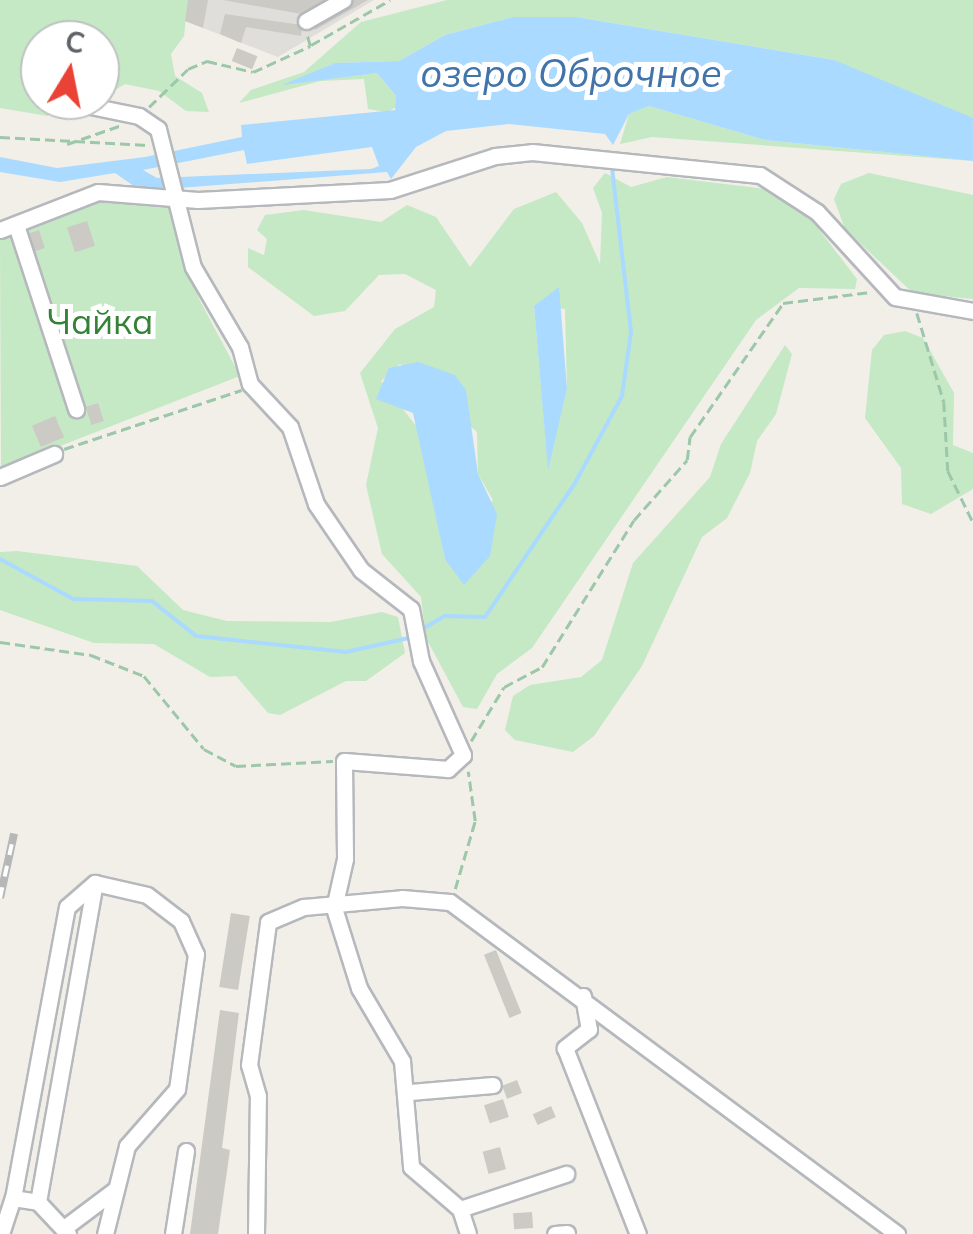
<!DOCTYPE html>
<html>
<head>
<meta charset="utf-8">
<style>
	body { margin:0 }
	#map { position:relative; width:973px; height:1234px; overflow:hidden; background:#f1efe8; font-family:Mulish,sans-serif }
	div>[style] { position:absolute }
	.industrial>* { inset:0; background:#e0deda }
	.green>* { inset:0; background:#c5e8c5 }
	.water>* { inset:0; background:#aadaff }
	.stream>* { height:4px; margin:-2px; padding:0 2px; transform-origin:2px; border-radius:2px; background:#aadaff }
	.building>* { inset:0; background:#cccac5; transform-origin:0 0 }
	.path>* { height:2.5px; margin-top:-1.25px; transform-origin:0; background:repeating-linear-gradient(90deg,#9cc7a9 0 10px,transparent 0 15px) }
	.roads { filter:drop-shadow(2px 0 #b5b8bc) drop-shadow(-2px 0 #b5b8bc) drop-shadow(0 2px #b5b8bc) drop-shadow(0 -2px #b5b8bc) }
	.minor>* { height:15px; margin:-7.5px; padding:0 7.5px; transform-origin:7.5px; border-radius:7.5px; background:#fff }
	.rail>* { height:8px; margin-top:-4px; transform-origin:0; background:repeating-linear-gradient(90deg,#fff 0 11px,#b6b7b8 0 22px); box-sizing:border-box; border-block:2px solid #b6b7b8 }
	span { translate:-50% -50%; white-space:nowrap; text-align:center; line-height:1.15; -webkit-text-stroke:10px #fff; paint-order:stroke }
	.park-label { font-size:35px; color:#348238 }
	.water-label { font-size:38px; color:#4174aa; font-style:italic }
	.north { position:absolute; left:20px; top:20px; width:100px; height:100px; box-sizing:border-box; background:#fff; border:2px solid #bfc1c3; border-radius:50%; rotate:10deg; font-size:28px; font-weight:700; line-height:40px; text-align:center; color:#5f6368 }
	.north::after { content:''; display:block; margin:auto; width:35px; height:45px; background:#ea4335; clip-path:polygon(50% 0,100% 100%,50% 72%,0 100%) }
</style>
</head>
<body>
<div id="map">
	<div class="industrial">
		<div style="clip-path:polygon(188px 0,374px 0,278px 57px,185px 21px)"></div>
	</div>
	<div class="green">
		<div style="clip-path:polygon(0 0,188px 0,184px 36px,171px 54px,175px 76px,202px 93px,209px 112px,186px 111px,159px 91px,125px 84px,100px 99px,100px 40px,40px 40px,40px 100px,61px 100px,48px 116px,0 108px)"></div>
		<div style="clip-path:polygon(447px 0,973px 0,973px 118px,929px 106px,834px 60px,576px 17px,513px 17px,445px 35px,399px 61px,335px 63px,289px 83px,377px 73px,396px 96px,398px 106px,387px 112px,368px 109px,364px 79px,320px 81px,239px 103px,251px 90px,304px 72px,361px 22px)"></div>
		<div style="clip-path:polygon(649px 106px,765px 140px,973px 161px,652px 137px,620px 144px,629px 114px)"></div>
		<div style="clip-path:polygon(evenodd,605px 173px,631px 187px,667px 177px,774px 190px,807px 214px,857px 279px,855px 289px,799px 288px,756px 320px,532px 648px,497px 674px,477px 709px,463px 707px,426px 638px,421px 597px,382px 554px,366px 485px,378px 428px,360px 373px,395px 329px,434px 307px,436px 290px,405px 274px,379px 275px,345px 311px,314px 316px,248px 267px,248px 248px,264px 255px,267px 239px,257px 230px,265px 215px,304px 210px,381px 222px,407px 205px,436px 217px,470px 267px,514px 209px,556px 192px,582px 223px,600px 264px,602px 213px,593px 188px,605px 173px,534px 306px,565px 309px,567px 389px,548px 466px,534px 306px,605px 173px,400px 364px,477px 432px,478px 474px,493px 500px,445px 559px,420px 431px,381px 381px,400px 364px)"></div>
		<div style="clip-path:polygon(869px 173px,973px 195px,973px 299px,913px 293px,845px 229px,834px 199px,841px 184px)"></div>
		<div style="clip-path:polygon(114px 197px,169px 204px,199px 299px,240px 376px,1px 469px,0 239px)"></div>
		<div style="clip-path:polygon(905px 331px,923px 338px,954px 393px,953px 445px,973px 453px,973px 489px,931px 514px,902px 504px,901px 468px,865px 418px,872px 350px,884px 335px)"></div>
		<div style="clip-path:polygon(785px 345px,792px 354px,776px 414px,757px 441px,750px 473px,727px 518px,702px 537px,642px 666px,594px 736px,573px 752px,515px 740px,505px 730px,513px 696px,530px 685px,581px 677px,602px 660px,633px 563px,710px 477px,721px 444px)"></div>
		<div style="clip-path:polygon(17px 551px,137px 566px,183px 610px,227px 621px,331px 622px,382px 612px,398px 617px,405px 653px,366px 681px,346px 681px,280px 715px,268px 713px,236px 676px,210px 677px,154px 644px,94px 643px,0 610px,0 552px)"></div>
	</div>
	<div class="water">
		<div style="clip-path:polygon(evenodd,513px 17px,576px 17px,834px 60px,973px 118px,973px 161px,765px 140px,649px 106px,629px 114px,613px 145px,605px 134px,509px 124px,446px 131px,416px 147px,391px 179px,387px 172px,141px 191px,115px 173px,60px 182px,0 172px,0 157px,57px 168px,145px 157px,242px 137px,241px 125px,395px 110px,396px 96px,377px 73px,282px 85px,335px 63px,399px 61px,445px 35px,513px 17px,372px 147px,379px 166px,371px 169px,157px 178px,143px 170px,244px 150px,247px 164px,372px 147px)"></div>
		<div style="clip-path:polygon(559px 287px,567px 389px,548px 470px,534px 306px)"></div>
		<div style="clip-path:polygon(418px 362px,455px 375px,466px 390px,478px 474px,497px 514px,490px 556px,464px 585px,445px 559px,413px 413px,376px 399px,389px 368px)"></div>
	</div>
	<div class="stream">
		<div style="left:0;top:559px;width:83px;rotate:28.7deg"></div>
		<div style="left:73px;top:599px;width:79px;rotate:1.5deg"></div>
		<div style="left:152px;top:601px;width:56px;rotate:38.5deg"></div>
		<div style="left:196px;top:636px;width:151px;rotate:6.1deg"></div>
		<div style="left:346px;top:652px;width:64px;rotate:-12.7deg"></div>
		<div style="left:424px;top:628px;width:24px;rotate:-30deg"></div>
		<div style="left:445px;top:616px;width:40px;rotate:1.4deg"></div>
		<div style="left:485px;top:617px;width:161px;rotate:-56.1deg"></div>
		<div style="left:575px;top:483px;width:99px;rotate:-61.6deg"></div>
		<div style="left:622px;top:396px;width:65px;rotate:-82deg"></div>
		<div style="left:631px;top:332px;width:165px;rotate:-96.6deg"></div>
	</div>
	<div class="building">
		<div style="clip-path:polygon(188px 0,208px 0,203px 28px,185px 21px)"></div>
		<div style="clip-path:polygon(223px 0,330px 0,307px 15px)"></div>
		<div style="clip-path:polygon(348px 0,368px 0,315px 30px,311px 22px)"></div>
		<div style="clip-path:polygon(225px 14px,302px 25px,301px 36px,246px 27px,241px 43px,220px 34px)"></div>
		<div style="left:237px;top:48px;width:22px;height:14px;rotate:22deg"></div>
		<div style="left:87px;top:221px;width:26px;height:21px;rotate:72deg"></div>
		<div style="left:39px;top:230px;width:19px;height:15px;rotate:72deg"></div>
		<div style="left:98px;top:403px;width:19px;height:13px;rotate:72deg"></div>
		<div style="left:55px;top:416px;width:23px;height:25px;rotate:67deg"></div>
		<div style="left:231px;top:913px;width:19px;height:75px;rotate:9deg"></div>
		<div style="left:496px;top:950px;width:68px;height:13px;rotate:68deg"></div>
		<div style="clip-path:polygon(220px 1010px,239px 1013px,222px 1148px,230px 1150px,218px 1234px,190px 1234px)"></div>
		<div style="left:517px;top:1080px;width:14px;height:16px;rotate:69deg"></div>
		<div style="left:503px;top:1099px;width:19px;height:20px;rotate:72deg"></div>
		<div style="left:551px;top:1106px;width:12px;height:20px;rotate:66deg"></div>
		<div style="left:500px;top:1147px;width:23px;height:18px;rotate:75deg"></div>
		<div style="left:532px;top:1212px;width:16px;height:19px;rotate:86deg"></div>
	</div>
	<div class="path">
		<div style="left:311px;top:45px;width:91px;rotate:-29.7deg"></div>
		<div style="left:149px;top:107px;width:54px;rotate:-44.3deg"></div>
		<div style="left:188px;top:69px;width:21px;rotate:-23deg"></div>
		<div style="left:207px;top:61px;width:47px;rotate:13.4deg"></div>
		<div style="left:253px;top:72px;width:63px;rotate:-24.5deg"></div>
		<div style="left:310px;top:46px;width:11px;rotate:-105deg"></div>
		<div style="left:0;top:137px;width:148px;rotate:3.1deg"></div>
		<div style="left:67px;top:144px;width:58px;rotate:-19.1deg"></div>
		<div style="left:917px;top:313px;width:93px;rotate:73.1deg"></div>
		<div style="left:944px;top:402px;width:69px;rotate:86.7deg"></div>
		<div style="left:948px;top:471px;width:57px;rotate:63.9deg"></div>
		<div style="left:64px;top:449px;width:187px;rotate:-18.4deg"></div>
		<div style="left:0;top:642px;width:92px;rotate:8.1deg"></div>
		<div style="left:91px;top:655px;width:57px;rotate:21.6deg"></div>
		<div style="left:144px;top:676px;width:94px;rotate:50.6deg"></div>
		<div style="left:204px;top:749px;width:36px;rotate:28deg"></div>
		<div style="left:236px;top:766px;width:97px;rotate:-3deg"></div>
		<div style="left:471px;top:741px;width:63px;rotate:-58.6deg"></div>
		<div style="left:504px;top:687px;width:43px;rotate:-27.8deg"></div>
		<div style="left:542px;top:667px;width:173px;rotate:-58deg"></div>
		<div style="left:634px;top:520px;width:80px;rotate:-48.5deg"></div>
		<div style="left:687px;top:460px;width:23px;rotate:-83deg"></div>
		<div style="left:690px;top:437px;width:163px;rotate:-55.2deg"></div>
		<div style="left:783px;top:303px;width:88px;rotate:-7.2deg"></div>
		<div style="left:455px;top:889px;width:71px;rotate:-73.6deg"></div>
		<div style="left:475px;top:821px;width:50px;rotate:-98deg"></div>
	</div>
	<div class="roads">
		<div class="minor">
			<div style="left:306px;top:21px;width:43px;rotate:-29.6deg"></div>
			<div style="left:71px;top:102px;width:69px;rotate:11.6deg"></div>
			<div style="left:139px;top:116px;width:23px;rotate:34deg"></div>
			<div style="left:158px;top:129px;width:142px;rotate:75.8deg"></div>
			<div style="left:193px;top:267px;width:93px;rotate:59.6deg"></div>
			<div style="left:240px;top:347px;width:38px;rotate:75deg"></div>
			<div style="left:250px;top:384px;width:59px;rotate:47.1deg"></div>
			<div style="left:290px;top:427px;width:81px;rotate:71.3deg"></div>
			<div style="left:316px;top:504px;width:80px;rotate:55.7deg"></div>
			<div style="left:361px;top:570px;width:63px;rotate:38deg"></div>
			<div style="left:411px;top:609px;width:53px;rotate:79.1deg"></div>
			<div style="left:421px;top:661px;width:103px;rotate:65.9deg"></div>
			<div style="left:463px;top:755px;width:21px;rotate:137deg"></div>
			<div style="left:448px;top:769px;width:104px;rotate:-175.6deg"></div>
			<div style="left:344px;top:761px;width:98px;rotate:89.4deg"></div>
			<div style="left:345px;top:859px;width:50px;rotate:102.7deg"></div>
			<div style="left:334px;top:908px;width:84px;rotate:72.6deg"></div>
			<div style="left:359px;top:988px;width:85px;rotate:59.5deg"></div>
			<div style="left:402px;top:1061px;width:106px;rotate:85.1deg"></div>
			<div style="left:411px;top:1167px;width:65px;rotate:40.6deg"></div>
			<div style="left:460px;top:1209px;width:26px;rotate:72deg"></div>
			<div style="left:16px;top:225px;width:194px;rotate:71.9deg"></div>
			<div style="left:0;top:230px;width:105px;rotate:-21.2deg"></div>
			<div style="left:98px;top:192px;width:100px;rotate:4.6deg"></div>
			<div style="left:198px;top:200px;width:192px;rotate:-3deg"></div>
			<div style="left:390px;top:190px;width:110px;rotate:-17.9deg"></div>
			<div style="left:495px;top:156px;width:37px;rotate:-6deg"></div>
			<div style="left:532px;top:152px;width:229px;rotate:5.8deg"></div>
			<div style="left:760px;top:175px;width:68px;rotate:33deg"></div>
			<div style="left:817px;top:212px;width:115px;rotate:47.5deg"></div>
			<div style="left:895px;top:297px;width:79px;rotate:10.2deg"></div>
			<div style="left:0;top:477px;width:59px;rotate:-23.1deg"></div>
			<div style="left:583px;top:996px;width:34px;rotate:80deg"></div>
			<div style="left:589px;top:1029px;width:31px;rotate:142deg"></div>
			<div style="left:565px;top:1048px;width:200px;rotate:68.6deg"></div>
			<div style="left:410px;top:1092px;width:83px;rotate:-4.8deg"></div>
			<div style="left:13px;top:1198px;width:296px;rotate:-79.5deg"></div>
			<div style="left:67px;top:907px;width:37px;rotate:-41deg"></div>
			<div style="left:38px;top:1202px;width:324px;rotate:-79.9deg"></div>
			<div style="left:95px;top:883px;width:53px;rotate:13deg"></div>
			<div style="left:147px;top:895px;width:43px;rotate:37.4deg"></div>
			<div style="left:181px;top:921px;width:36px;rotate:66deg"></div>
			<div style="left:196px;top:954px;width:136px;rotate:98deg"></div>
			<div style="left:177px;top:1089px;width:76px;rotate:131.3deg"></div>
			<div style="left:127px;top:1146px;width:91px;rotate:104deg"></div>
			<div style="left:460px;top:1209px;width:112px;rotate:-18.3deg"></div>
			<div style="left:64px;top:1228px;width:65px;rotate:-36.9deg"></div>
			<div style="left:1px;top:1234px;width:38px;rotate:-72deg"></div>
			<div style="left:13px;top:1198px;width:25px;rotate:9deg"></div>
			<div style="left:38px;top:1202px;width:44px;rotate:46.8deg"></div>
			<div style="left:173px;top:1234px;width:84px;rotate:-81.1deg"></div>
			<div style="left:256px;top:1234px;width:138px;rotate:-89.2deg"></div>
			<div style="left:258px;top:1096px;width:32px;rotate:-106deg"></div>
			<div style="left:249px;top:1065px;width:144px;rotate:-82.4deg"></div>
			<div style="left:268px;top:922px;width:39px;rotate:-23deg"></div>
			<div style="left:304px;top:907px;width:98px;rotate:-5.2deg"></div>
			<div style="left:402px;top:898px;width:48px;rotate:4.8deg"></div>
			<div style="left:450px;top:902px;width:557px;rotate:36.6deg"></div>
			<div style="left:555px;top:1234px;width:12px;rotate:-5deg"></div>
		</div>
	</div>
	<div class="rail">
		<div style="left:0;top:898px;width:66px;rotate:-77.7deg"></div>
	</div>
	<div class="park-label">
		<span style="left:100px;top:321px">Чайка</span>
	</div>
	<div class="water-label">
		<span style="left:571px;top:74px">озеро Оброчное</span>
	</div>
	<div class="north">С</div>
</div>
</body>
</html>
